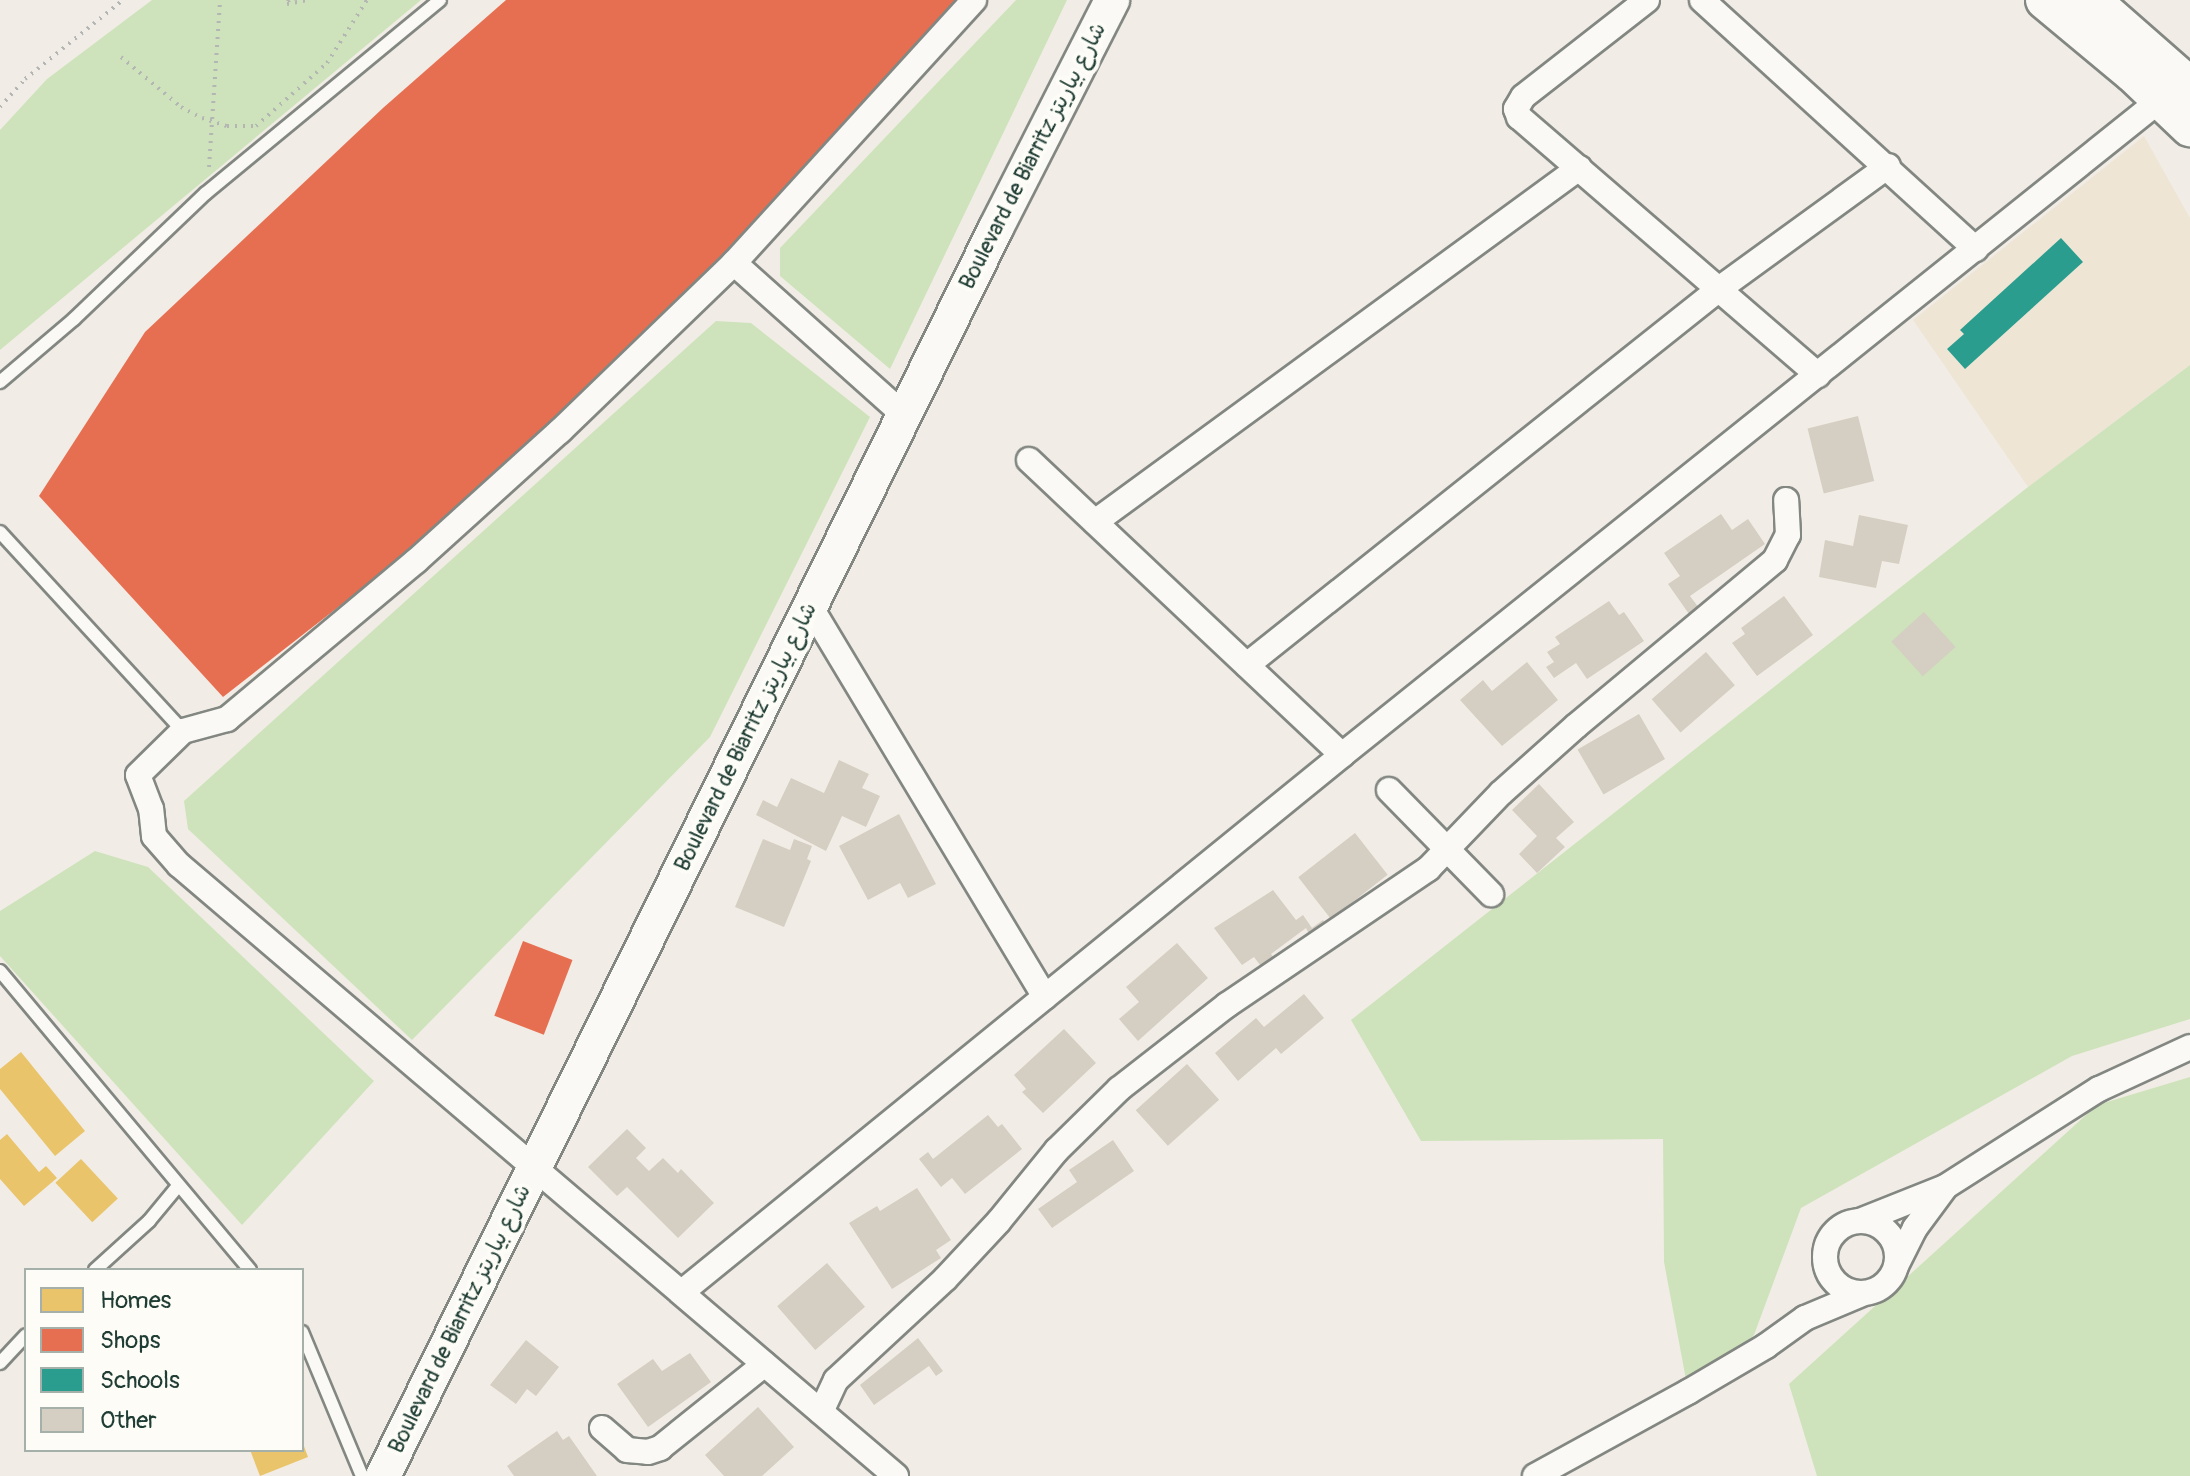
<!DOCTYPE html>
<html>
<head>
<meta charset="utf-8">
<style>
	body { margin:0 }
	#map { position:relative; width:2190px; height:1476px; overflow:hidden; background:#f1ede6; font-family:Pangolin,"Playpen Sans Arabic",sans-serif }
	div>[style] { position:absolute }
	.built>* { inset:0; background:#eee5d5 }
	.green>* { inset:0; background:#cee3bb }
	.homes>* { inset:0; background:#e9c46a; transform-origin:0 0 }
	.shops>* { inset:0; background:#e76f51; transform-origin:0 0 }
	.schools>* { inset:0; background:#2a9d8f }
	.building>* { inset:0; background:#d5cec2; transform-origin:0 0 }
	.path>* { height:4px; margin-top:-2px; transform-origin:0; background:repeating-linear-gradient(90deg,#b3b6b3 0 2px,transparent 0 8px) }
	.roads { filter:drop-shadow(2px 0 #838782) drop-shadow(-2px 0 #838782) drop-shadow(0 2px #838782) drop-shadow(0 -2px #838782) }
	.lane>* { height:12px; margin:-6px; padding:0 6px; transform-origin:6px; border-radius:6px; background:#faf9f6 }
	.street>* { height:24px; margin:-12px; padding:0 12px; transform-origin:12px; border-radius:12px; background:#faf9f6 }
	.street>.ring { margin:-12px; padding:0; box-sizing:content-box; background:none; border:24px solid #faf9f6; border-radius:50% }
	.secondary>* { height:34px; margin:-17px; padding:0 17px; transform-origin:17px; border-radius:17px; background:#faf9f6 }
	.primary>* { height:38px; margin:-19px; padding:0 19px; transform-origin:19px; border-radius:19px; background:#faf9f6 }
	span { translate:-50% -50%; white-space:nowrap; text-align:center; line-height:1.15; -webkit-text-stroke:8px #fdfcf7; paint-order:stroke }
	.street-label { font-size:22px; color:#1f3d34 }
	.legend { position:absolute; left:24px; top:1268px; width:280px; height:184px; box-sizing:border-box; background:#fdfcf7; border:2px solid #a4b0a9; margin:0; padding:10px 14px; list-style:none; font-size:24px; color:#1f3d34 }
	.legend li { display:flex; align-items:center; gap:16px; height:40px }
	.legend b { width:40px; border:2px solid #a4b0a9 }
</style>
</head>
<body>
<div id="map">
	<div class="built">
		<div style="clip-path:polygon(2144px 136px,2190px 218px,2190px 365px,2028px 487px,1913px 320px)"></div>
	</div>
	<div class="green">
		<div style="clip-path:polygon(152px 0,421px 0,0 350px,0 130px,47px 79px)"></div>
		<div style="clip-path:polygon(1016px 0,1067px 0,890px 369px,780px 276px,780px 248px)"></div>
		<div style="clip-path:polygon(716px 321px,751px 323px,870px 417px,710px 737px,412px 1040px,188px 829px,184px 801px)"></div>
		<div style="clip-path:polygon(2190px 365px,2190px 1019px,2072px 1056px,1801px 1208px,1754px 1335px,1690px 1401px,1664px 1262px,1663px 1139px,1421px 1141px,1351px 1020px,2028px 487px)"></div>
		<div style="clip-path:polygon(95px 851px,148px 867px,374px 1081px,242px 1225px,0 956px,0 911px)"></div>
		<div style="clip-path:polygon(2190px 1077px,2190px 1476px,1817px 1476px,1789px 1384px,2097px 1105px)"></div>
	</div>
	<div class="homes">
		<div style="clip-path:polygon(21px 1052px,85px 1131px,55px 1156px,0 1089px,0 1069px)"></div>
		<div style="clip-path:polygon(7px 1134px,39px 1172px,46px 1166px,57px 1178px,24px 1206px,0 1179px,0 1140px)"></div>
		<div style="left:81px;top:1159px;width:54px;height:35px;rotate:47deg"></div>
		<div style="clip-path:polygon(302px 1441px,308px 1457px,260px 1476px,250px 1450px,302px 1450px)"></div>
	</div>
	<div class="shops">
		<div style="clip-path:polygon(506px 0,964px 0,795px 187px,590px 397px,423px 541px,223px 697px,39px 496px,145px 332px,383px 108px)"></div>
		<div style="left:523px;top:941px;width:53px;height:80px;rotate:21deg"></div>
	</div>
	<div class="schools">
		<div style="clip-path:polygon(2061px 238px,2083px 262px,1965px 369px,1947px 349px,1964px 334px,1960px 330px)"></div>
	</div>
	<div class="building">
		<div style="left:1858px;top:416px;width:67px;height:52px;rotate:76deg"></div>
		<div style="clip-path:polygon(1721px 514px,1732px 530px,1748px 519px,1765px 544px,1690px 596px,1699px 608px,1689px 614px,1668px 584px,1680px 576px,1664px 553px)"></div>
		<div style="clip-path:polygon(1859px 515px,1908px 525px,1899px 564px,1882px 561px,1876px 588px,1819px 577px,1825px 540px,1853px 546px)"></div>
		<div style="clip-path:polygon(1784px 596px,1813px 635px,1757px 676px,1732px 643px,1745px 634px,1741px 628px)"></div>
		<div style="clip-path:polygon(1609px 601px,1619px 615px,1624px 612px,1644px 641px,1587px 679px,1576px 663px,1554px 678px,1546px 667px,1554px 662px,1547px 652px,1560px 644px,1555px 637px)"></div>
		<div style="left:1924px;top:612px;width:47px;height:44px;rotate:48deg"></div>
		<div style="left:1706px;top:652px;width:44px;height:72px;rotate:49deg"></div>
		<div style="clip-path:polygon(1527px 662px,1558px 700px,1502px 746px,1460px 700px,1483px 680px,1492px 691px)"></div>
		<div style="left:1639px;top:714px;width:52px;height:71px;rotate:60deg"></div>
		<div style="clip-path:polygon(839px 760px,869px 774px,862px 788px,880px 796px,866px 827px,842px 816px,826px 851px,756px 815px,763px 800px,777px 807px,791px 778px,824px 793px)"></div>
		<div style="clip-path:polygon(1539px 784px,1574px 822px,1556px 838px,1565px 847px,1537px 873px,1519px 854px,1537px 836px,1512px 810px)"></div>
		<div style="clip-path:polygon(899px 814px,936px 884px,908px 898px,900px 883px,868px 900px,839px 846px)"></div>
		<div style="left:1355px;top:833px;width:53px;height:72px;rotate:52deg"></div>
		<div style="clip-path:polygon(763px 839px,790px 850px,794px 839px,812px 846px,807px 859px,811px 861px,784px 927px,735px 907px)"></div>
		<div style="clip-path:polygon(1273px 890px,1296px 920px,1303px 915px,1312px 928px,1323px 920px,1329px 928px,1313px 942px,1306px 928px,1271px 954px,1276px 960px,1263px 969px,1254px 957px,1242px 965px,1214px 928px)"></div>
		<div style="clip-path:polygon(1177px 943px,1208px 978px,1138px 1041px,1119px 1019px,1139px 1002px,1126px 987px)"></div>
		<div style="clip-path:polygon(1304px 994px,1324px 1018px,1281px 1054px,1276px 1048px,1238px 1081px,1215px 1053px,1256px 1018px,1264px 1027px)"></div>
		<div style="clip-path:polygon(1064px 1029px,1096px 1063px,1043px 1113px,1022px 1092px,1026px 1089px,1014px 1075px)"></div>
		<div style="left:1187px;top:1064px;width:48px;height:69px;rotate:48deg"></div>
		<div style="clip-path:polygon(988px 1115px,998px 1127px,1002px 1124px,1022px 1149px,965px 1194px,952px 1178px,941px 1187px,919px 1159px,928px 1152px,933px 1159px)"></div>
		<div style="clip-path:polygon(627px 1129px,646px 1148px,636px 1158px,649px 1171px,663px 1158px,678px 1173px,681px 1169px,714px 1203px,678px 1238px,627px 1187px,617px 1196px,588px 1167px)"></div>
		<div style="clip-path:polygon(1113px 1140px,1134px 1171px,1052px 1228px,1038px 1209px,1077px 1182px,1069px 1170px)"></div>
		<div style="clip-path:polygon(917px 1188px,951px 1240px,936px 1250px,941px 1258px,892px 1289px,849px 1223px,877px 1206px,880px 1211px)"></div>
		<div style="left:827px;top:1263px;width:58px;height:66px;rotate:49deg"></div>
		<div style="clip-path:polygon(918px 1338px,943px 1371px,936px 1376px,929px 1366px,874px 1405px,860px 1385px)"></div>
		<div style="clip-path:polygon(526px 1340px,559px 1367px,536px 1396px,527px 1389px,516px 1404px,490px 1385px)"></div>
		<div style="clip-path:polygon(690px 1353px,711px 1382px,648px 1427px,617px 1384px,653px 1359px,662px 1371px)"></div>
		<div style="clip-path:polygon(758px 1407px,794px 1447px,762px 1476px,724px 1476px,705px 1455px)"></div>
		<div style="clip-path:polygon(557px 1431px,563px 1440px,569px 1436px,597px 1476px,514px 1476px,507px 1466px)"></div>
	</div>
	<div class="path">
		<div style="left:289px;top:0;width:4px;rotate:117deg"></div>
		<div style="left:287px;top:4px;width:21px;rotate:-11deg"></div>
		<div style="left:121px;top:57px;width:78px;rotate:39.8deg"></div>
		<div style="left:181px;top:107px;width:24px;rotate:28deg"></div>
		<div style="left:202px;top:118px;width:26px;rotate:18deg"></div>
		<div style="left:227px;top:126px;width:29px"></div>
		<div style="left:256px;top:126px;width:95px;rotate:-41.6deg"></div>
		<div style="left:327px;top:63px;width:75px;rotate:-57.6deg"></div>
		<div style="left:0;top:107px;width:38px;rotate:-48deg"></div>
		<div style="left:25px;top:79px;width:126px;rotate:-38.9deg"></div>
		<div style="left:209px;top:167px;width:167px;rotate:-86.2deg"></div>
	</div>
	<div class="roads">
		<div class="lane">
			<div style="left:0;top:382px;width:97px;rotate:-40.4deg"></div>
			<div style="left:74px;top:319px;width:182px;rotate:-43.7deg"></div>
			<div style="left:206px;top:193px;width:303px;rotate:-39.5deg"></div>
			<div style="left:0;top:532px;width:270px;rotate:47.4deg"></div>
			<div style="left:0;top:971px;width:390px;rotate:50.1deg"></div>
			<div style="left:95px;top:1270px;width:73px;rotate:-42.2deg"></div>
			<div style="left:149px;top:1221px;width:45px;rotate:-50.4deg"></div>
			<div style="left:302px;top:1332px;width:156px;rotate:67.4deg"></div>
			<div style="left:0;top:1363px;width:38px;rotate:-47deg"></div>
		</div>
		<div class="street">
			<div style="left:1647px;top:0;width:157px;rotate:142deg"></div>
			<div style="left:1523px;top:97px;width:14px;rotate:120deg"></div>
			<div style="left:1516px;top:109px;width:9px;rotate:69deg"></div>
			<div style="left:1519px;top:117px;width:395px;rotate:40.8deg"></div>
			<div style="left:1702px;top:0;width:370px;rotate:42.3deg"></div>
			<div style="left:734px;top:263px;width:228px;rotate:41.8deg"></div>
			<div style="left:1029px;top:460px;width:430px;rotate:43.3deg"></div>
			<div style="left:1095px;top:522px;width:600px;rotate:-36.18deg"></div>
			<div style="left:810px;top:606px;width:456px;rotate:59deg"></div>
			<div style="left:1247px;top:665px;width:603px;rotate:-38.54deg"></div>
			<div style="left:1719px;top:289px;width:209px;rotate:-36deg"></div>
			<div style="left:1389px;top:790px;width:146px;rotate:45.6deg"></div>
			<div class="ring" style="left:1825px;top:1221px;width:48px;height:48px"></div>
			<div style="left:1860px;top:1221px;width:92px;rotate:-21.8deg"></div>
			<div style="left:1945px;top:1187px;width:183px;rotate:-32.5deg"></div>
			<div style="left:2099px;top:1089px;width:100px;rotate:-24.8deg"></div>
			<div style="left:1896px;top:1266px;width:42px;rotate:-63.4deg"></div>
			<div style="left:1915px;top:1228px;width:49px;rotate:-53.4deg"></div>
			<div style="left:682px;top:1292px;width:851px;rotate:-39.13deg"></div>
			<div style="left:1342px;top:755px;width:1049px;rotate:-38.69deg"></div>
			<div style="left:821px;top:1412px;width:35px;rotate:-65deg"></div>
			<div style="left:836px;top:1380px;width:149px;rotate:-42.8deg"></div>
			<div style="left:945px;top:1279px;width:79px;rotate:-47deg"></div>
			<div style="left:999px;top:1221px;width:92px;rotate:-50.8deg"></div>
			<div style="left:1057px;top:1150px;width:87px;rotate:-44.5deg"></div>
			<div style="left:1119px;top:1089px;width:137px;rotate:-37.9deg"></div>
			<div style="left:1227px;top:1005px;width:243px;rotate:-34.1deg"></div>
			<div style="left:1428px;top:869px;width:105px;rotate:-46.2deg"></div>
			<div style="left:1501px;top:793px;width:101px;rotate:-41.8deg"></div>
			<div style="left:1576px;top:726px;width:259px;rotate:-39.8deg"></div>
			<div style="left:1775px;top:560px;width:28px;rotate:-63deg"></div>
			<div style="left:1788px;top:535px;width:35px;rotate:-93deg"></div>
			<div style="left:602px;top:1428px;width:33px;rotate:41deg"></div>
			<div style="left:627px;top:1450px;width:21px;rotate:5deg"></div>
			<div style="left:648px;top:1452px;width:13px;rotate:-18deg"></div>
			<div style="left:660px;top:1448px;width:134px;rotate:-38.7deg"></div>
			<div style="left:896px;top:1476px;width:942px;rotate:-139.56deg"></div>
			<div style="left:179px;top:865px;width:38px;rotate:-131deg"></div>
			<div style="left:154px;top:836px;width:27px;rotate:-96deg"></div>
			<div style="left:151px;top:809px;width:36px;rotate:-111deg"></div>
			<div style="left:138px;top:775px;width:63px;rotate:-44.4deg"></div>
			<div style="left:183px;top:731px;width:46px;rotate:-15.3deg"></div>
			<div style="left:227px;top:719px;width:246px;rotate:-39.9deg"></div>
			<div style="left:416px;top:561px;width:194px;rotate:-42.1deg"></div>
			<div style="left:560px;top:431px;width:242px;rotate:-44deg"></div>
			<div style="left:734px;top:263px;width:356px;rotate:-47.6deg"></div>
			<div style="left:1535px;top:1476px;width:175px;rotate:-28.8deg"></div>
			<div style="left:1688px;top:1392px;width:91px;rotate:-30.5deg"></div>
			<div style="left:1766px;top:1346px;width:48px;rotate:-35.7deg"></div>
			<div style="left:1805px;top:1318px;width:62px;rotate:-22.8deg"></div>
		</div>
		<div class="secondary">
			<div style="left:383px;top:1476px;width:1390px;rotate:-63.84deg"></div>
			<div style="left:996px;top:228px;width:256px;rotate:-63deg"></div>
		</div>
		<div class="primary">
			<div style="left:2045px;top:0;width:114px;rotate:39.7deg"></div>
			<div style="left:2133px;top:73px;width:79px;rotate:43.5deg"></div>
			<div style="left:2091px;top:0;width:132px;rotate:41.3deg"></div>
		</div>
	</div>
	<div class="street-label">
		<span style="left:1033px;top:156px;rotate:-63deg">Boulevard de Biarritz شارع بياريتز</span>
		<span style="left:746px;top:737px;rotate:-64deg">Boulevard de Biarritz شارع بياريتز</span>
		<span style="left:460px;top:1319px;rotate:-64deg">Boulevard de Biarritz شارع بياريتز</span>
	</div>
	<ul class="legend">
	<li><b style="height:22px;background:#e9c46a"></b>Homes</li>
	<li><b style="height:22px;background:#e76f51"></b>Shops</li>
	<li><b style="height:22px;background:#2a9d8f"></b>Schools</li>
	<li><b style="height:22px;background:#d5cec2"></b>Other</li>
	</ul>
</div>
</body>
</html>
